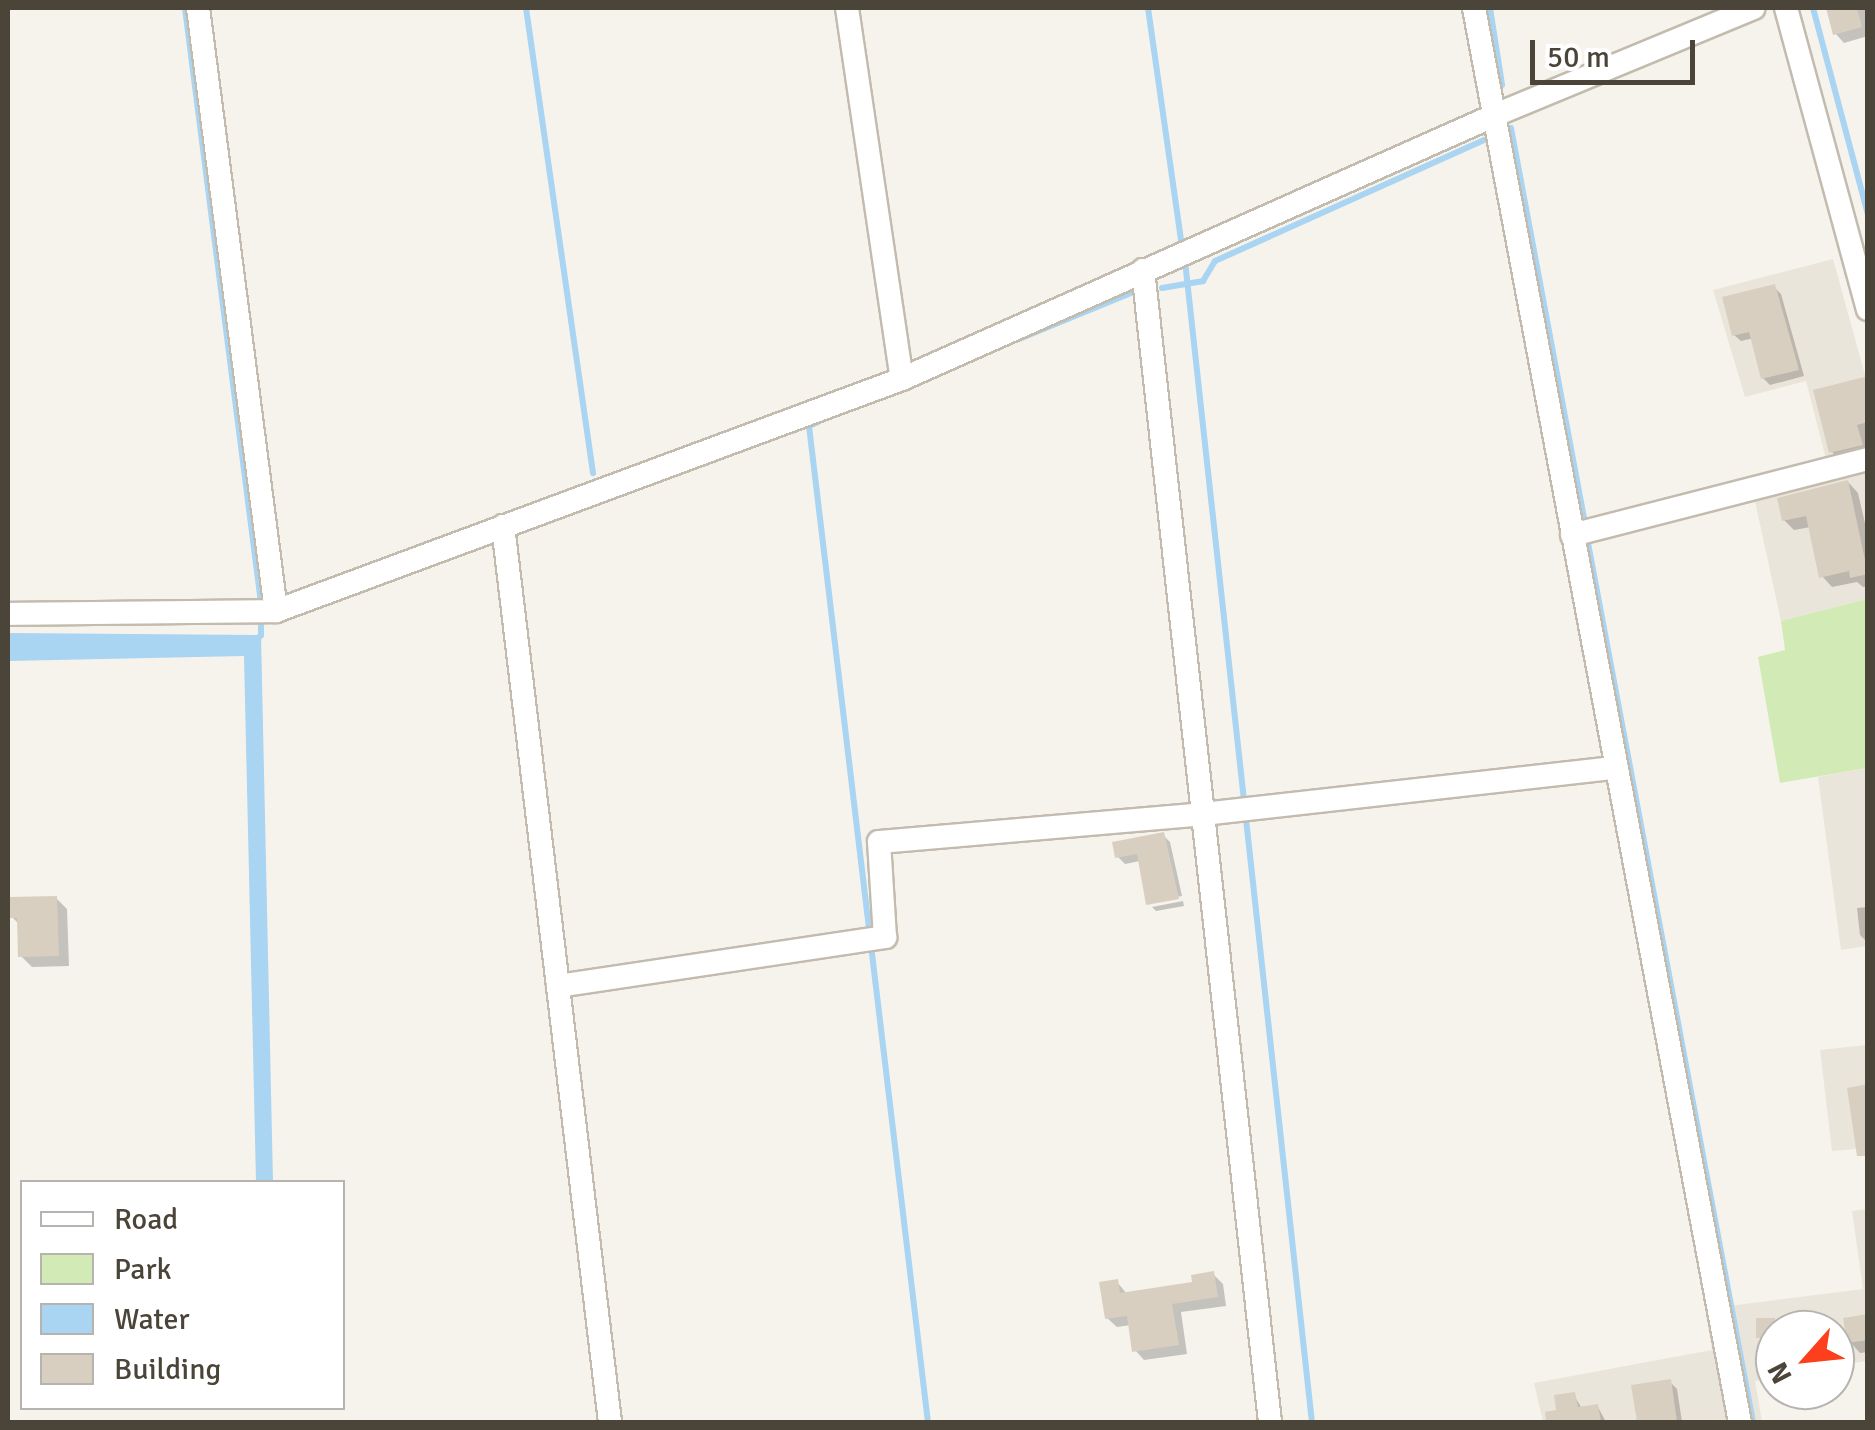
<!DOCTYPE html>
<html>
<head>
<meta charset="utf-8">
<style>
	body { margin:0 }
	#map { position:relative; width:1875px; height:1430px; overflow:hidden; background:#f6f3ec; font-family:Signika,sans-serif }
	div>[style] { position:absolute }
	.residential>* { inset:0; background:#eae5da }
	.green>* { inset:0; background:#d2eab5 }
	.water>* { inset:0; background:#a9d4f2 }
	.shadow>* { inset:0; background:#0003 }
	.stream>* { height:6px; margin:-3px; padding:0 3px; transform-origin:3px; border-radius:3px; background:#a9d4f2 }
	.building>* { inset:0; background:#d8cfc1; transform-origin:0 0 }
	.roads { filter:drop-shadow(2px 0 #c2bbae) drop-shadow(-2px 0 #c2bbae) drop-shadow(0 2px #c2bbae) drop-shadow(0 -2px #c2bbae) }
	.minor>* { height:22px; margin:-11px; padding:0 11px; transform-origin:11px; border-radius:11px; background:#fff }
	span { translate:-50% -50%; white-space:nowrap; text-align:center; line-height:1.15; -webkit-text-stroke:9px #fff; paint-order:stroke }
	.frame { position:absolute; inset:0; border:10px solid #4b4439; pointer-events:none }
	.legend { position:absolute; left:20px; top:1180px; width:325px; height:230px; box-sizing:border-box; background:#fff; border:2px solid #b7b4b0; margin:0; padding:12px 18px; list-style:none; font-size:30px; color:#4b4439 }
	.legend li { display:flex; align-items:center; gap:20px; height:50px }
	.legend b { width:50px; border:2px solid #b7b4b0 }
	.north { position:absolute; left:1755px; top:1310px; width:100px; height:100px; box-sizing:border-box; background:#fff; border:2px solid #b7b4b0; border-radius:50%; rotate:243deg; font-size:28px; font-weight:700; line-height:40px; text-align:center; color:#4b4439 }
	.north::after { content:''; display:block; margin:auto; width:35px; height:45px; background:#fc3f1d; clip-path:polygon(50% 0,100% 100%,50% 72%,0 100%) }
	.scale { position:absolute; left:1530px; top:40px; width:165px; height:45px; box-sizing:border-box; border:5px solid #4b4439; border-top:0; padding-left:12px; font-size:30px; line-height:35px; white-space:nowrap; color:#4b4439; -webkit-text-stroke:8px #fff; paint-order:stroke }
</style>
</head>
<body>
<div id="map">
	<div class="residential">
		<div style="clip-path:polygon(1833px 259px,1867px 382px,1867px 599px,1781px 621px,1751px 483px,1827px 463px,1806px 381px,1745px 397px,1713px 290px)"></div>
		<div style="clip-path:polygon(1867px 768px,1867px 946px,1841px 950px,1818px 777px)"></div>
		<div style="clip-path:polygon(1867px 1045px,1867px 1148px,1832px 1151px,1820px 1050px)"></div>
		<div style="clip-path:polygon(1867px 1209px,1867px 1361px,1835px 1366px,1835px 1330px,1775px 1330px,1775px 1377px,1755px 1381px,1762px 1422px,1543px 1422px,1534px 1383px,1712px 1350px,1705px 1309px,1863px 1289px,1852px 1211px)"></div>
	</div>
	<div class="green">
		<div style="clip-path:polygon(1867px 599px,1867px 768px,1780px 783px,1758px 657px,1785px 650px,1781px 621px)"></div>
	</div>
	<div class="water">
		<div style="clip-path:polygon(8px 633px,261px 635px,273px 1182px,256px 1182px,244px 656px,8px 661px)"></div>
	</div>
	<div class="shadow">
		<div style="clip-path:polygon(1828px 8px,1868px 8px,1868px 36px,1844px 43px,1835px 33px)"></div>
		<div style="clip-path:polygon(1774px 287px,1781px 294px,1804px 376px,1770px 385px,1763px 378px,1754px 338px,1741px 341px,1734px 335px)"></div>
		<div style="clip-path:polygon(1868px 382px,1868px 455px,1842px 462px,1832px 452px)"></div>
		<div style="clip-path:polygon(1848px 482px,1858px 493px,1868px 536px,1868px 586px,1863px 587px,1857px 582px,1832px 587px,1822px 576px,1811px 527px,1794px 530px,1784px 520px)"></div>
		<div style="clip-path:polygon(1163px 835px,1170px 842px,1182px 896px,1150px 902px,1150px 906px,1140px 861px,1125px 864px,1118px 857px)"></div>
		<div style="clip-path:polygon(56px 898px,67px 909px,69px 966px,32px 967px,21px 956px,20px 925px,12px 917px)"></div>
		<div style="clip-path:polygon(1183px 901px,1184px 906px,1156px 911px,1152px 907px)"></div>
		<div style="clip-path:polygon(1868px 907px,1868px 943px,1860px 935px,1857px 908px)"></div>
		<div style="clip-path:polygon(1213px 1274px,1223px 1284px,1226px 1306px,1181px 1312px,1187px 1354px,1144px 1360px,1135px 1350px,1131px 1325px,1117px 1327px,1107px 1318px,1117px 1282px,1127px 1294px,1195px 1284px)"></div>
		<div style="clip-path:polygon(1801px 1317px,1808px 1330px,1775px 1330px,1775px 1345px,1767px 1346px,1760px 1339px,1759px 1322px)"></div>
		<div style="clip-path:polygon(1868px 1317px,1868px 1352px,1860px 1353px,1850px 1342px)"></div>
		<div style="clip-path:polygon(1670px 1382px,1677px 1389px,1682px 1422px,1640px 1422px,1634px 1387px)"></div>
		<div style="clip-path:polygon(1574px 1395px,1582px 1409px,1598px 1407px,1606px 1422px,1561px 1422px,1557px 1397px)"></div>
	</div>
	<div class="stream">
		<div style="left:185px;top:8px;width:600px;rotate:82.72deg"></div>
		<div style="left:261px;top:603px;width:32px;rotate:90deg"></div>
		<div style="left:261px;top:635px;width:6px;rotate:129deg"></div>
		<div style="left:526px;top:8px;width:470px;rotate:81.8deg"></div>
		<div style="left:1148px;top:8px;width:242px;rotate:81.9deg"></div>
		<div style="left:1490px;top:8px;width:78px;rotate:81.1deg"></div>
		<div style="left:1813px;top:8px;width:213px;rotate:75.1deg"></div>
		<div style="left:1511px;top:128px;width:398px;rotate:79.4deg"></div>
		<div style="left:1185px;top:261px;width:1168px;rotate:83.76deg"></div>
		<div style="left:1162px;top:288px;width:42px;rotate:-9.7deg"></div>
		<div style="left:1203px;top:281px;width:23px;rotate:-59deg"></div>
		<div style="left:1215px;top:261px;width:295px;rotate:-24.2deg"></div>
		<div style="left:1019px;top:339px;width:121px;rotate:-22.3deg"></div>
		<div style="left:818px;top:422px;width:10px;rotate:156deg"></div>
		<div style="left:809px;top:426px;width:1003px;rotate:83.19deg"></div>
		<div style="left:1588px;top:543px;width:894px;rotate:79.37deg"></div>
	</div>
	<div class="building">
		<div style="clip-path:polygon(1826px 8px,1857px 8px,1862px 27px,1833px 35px)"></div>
		<div style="clip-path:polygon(1775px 284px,1799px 370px,1761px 379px,1749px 332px,1732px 336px,1722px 297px)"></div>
		<div style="clip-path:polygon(1868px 376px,1868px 422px,1857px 425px,1863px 445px,1829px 453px,1813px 390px)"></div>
		<div style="clip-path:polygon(1848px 480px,1868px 574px,1850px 578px,1849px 571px,1819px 578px,1806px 516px,1782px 521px,1777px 498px)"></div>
		<div style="clip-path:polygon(1164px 832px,1179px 899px,1146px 905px,1137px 854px,1115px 858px,1112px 842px)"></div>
		<div style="clip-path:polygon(57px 896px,59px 956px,18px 957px,17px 918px,9px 918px,9px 897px)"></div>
		<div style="clip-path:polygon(1868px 1084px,1868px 1156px,1857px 1156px,1847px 1088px)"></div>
		<div style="clip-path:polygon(1214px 1271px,1218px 1297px,1172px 1304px,1179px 1345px,1132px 1352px,1127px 1316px,1105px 1319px,1099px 1282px,1118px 1279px,1120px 1293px,1192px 1282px,1191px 1275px)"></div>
		<div style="clip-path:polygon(1868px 1314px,1868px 1340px,1847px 1343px,1843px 1318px)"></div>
		<div style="left:1775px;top:1318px;width:20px;height:19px;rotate:90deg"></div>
		<div style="clip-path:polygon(1671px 1379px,1677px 1422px,1637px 1422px,1631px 1385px)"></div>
		<div style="clip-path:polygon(1575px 1392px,1578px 1407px,1598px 1404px,1601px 1422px,1546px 1422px,1545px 1412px,1556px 1410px,1554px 1395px)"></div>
	</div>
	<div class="roads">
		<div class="minor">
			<div style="left:198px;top:8px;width:608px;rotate:82.63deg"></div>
			<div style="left:847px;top:8px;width:375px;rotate:81.6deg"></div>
			<div style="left:1474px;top:8px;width:1439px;rotate:79.35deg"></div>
			<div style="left:1786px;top:8px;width:312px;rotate:74.8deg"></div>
			<div style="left:1143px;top:270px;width:1159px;rotate:83.71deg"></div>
			<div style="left:503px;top:526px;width:902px;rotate:83.19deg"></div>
			<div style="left:1572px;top:535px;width:306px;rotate:-14.4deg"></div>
			<div style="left:8px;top:614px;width:268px;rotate:-0.6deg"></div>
			<div style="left:276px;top:611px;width:668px;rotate:-20.34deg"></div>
			<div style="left:902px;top:379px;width:647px;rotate:-23.99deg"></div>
			<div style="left:1493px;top:116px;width:282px;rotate:-22.5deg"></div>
			<div style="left:558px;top:986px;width:331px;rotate:-8.5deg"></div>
			<div style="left:885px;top:937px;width:95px;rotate:-93.6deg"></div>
			<div style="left:879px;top:842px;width:325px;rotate:-4.9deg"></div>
			<div style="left:1203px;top:814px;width:416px;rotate:-6.4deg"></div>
		</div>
	</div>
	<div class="frame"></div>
	<ul class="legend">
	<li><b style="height:12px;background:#fff"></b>Road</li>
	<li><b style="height:28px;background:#d2eab5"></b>Park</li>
	<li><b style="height:28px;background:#a9d4f2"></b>Water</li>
	<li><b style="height:28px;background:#d8cfc1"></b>Building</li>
	</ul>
	<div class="north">N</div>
	<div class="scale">50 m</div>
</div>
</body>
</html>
